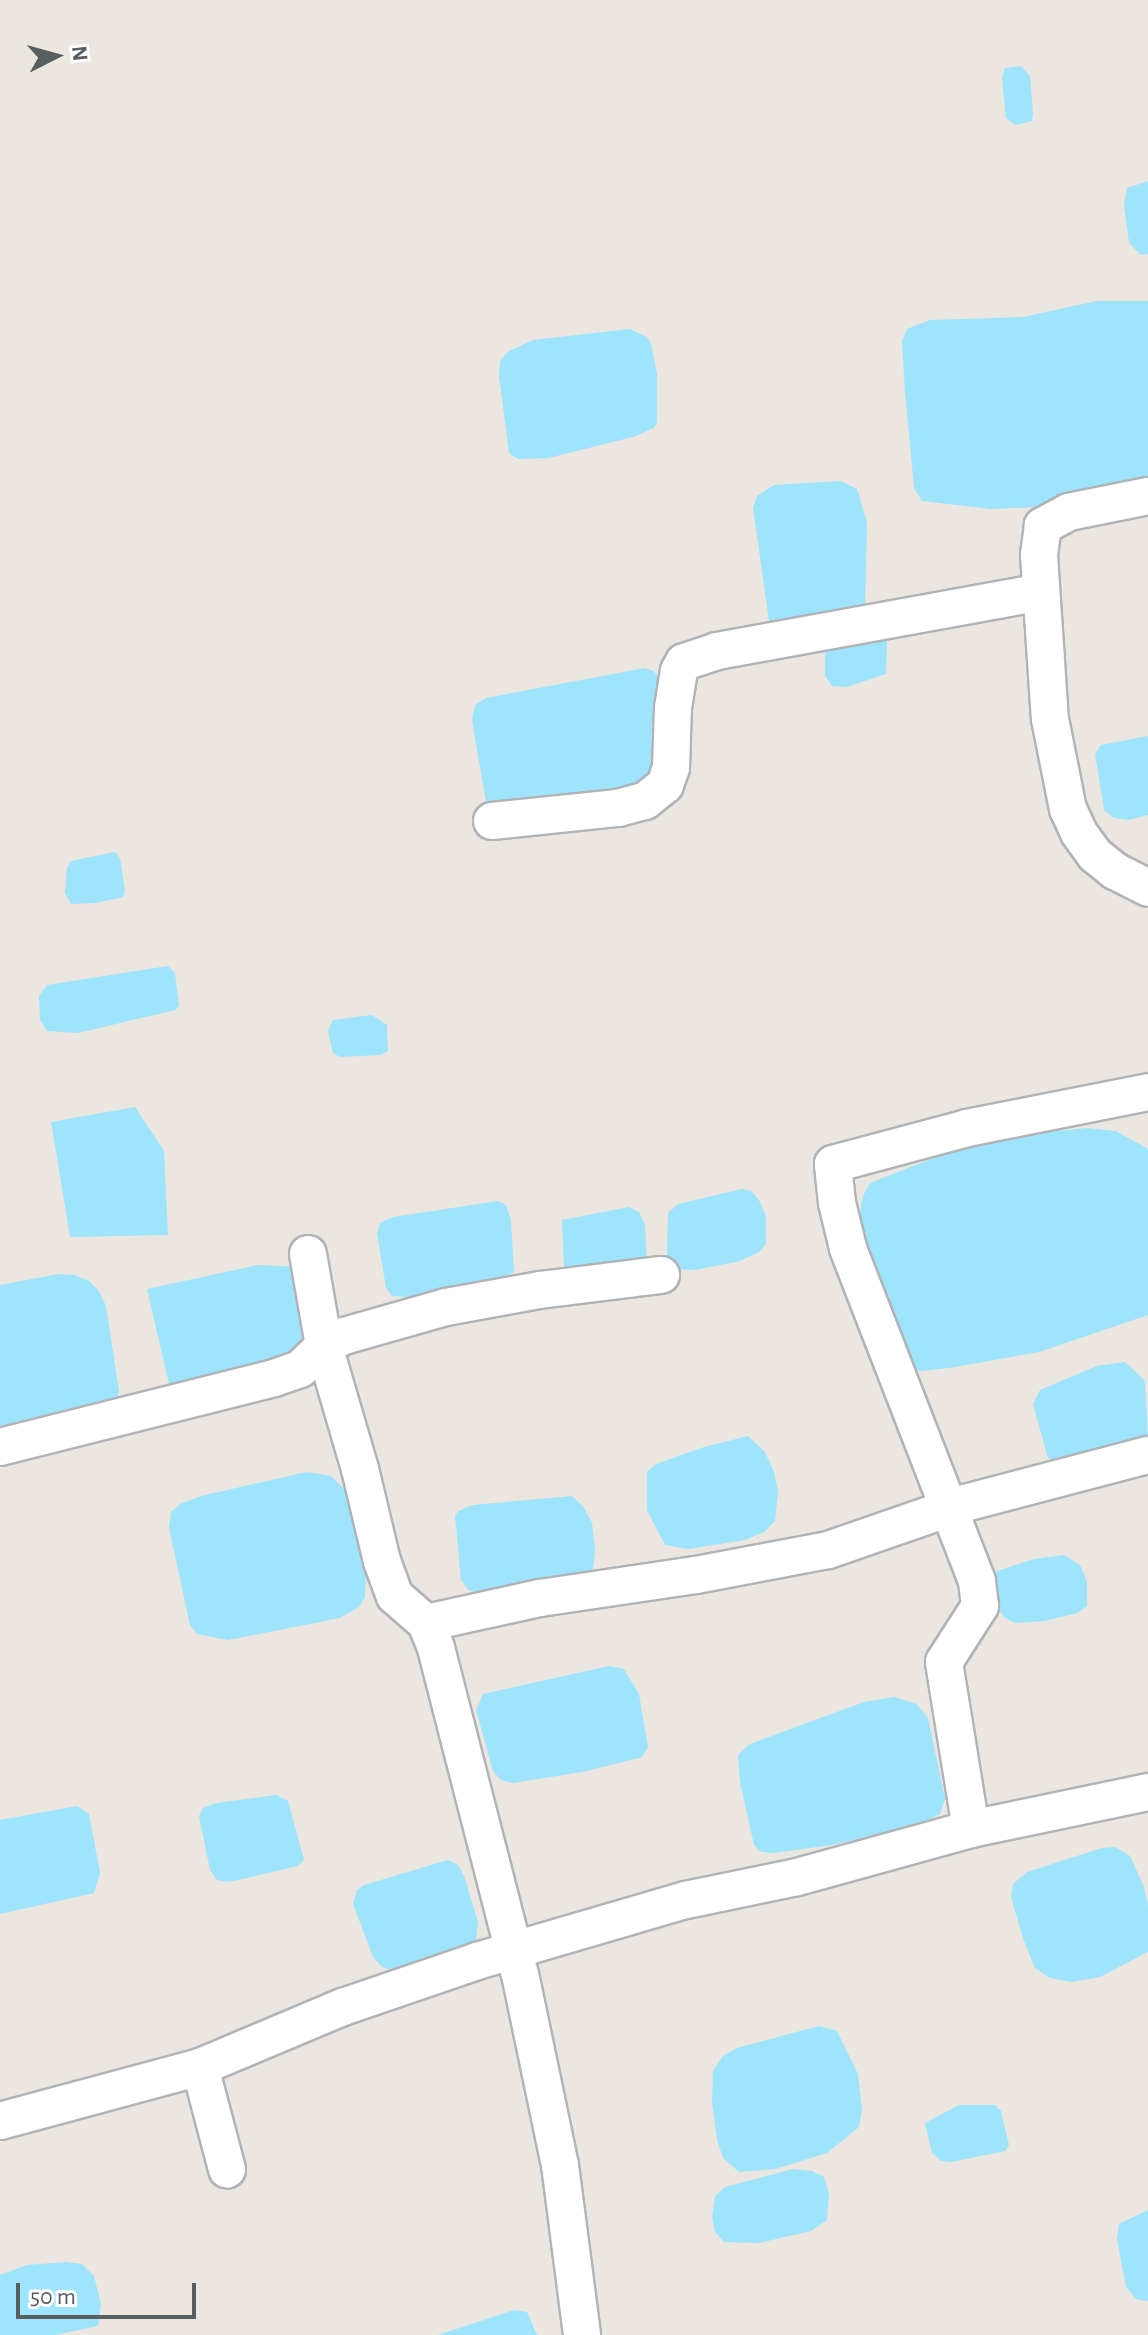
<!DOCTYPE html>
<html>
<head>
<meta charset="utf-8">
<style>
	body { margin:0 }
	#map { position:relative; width:1148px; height:2335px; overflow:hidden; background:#ebe6df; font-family:"Alegreya Sans",sans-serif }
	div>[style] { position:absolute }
	.water>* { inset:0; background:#9ee4fc }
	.roads { filter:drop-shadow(2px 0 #b0b4b7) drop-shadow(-2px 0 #b0b4b7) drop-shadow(0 2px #b0b4b7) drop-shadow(0 -2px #b0b4b7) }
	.minor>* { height:36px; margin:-18px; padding:0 18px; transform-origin:18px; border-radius:18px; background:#fff }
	span { translate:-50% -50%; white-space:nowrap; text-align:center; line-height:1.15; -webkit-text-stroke:8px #fff; paint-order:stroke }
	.north { position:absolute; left:16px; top:16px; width:80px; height:80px; -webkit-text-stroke:6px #fff; paint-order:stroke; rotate:84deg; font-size:22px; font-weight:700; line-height:32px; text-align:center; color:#585d60 }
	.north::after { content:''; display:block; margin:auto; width:28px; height:36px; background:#585d60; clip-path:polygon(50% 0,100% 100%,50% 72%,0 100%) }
	.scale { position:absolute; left:16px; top:2283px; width:180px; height:36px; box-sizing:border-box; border:4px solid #585d60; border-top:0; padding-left:10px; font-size:24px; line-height:28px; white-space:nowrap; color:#585d60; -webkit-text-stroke:6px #fff; paint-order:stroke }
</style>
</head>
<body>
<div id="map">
	<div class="water">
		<i style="clip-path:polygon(1021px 66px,1030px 76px,1033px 114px,1032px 121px,1015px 125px,1006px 118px,1002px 78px,1005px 68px)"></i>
		<i style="clip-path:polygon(1148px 181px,1148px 254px,1141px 255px,1129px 243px,1124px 205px,1127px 188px)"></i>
		<i style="clip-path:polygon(1097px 301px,1148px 301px,1148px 484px,1058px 506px,991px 509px,922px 501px,914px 488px,905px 392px,902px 341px,907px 329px,930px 320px,1023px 317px)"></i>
		<i style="clip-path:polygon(630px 329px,647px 337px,651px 344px,657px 373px,657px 422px,654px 428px,633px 437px,549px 458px,518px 459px,509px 453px,499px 376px,500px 361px,509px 351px,533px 340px)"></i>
		<i style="clip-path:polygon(841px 481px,857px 489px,867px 522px,865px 609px,770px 628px,753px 508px,757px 496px,774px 485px)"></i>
		<i style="clip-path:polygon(880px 635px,887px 642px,886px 674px,846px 687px,832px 686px,825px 676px,825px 647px)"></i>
		<i style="clip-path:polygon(645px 668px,654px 671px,659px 679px,661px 732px,650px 787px,498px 808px,486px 802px,472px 720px,475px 705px,486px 698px)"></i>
		<i style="clip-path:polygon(1148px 736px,1148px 815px,1128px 820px,1114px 818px,1104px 810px,1095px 754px,1101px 745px)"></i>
		<i style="clip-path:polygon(115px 852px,120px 858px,125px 891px,123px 897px,96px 903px,71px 904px,65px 893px,67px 868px,71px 861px)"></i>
		<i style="clip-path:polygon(168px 966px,175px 973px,179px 1006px,175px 1010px,78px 1033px,47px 1031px,40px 1020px,39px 996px,47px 985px)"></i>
		<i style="clip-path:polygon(372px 1015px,387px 1025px,388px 1051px,380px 1055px,340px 1057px,333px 1053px,328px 1031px,333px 1020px)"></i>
		<i style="clip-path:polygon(135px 1107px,164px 1151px,168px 1235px,70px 1237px,51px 1122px)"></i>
		<i style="clip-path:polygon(1086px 1128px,1116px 1131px,1148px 1149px,1148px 1315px,1039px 1352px,949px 1368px,919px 1371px,911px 1365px,863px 1237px,860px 1213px,863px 1196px,870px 1183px,982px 1139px)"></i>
		<i style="clip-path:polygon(742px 1189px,751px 1191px,759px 1200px,766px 1216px,766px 1244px,759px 1252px,740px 1261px,695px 1270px,675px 1269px,667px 1259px,668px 1213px,678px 1204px)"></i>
		<i style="clip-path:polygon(498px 1201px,506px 1205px,511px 1220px,514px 1272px,493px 1283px,421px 1298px,392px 1296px,386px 1288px,377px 1233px,380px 1223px,393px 1217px)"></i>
		<i style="clip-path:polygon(629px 1207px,639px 1212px,645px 1225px,647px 1263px,570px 1273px,564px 1267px,562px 1220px)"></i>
		<i style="clip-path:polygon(258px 1265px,299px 1267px,310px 1331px,295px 1354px,267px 1364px,169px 1384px,147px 1289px)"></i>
		<i style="clip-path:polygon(59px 1274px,75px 1275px,89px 1281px,99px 1291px,106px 1306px,119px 1391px,116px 1407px,0 1429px,0 1285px)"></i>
		<i style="clip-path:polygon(1125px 1362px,1145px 1381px,1148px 1438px,1059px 1463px,1048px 1458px,1033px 1404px,1040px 1390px,1097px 1366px)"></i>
		<i style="clip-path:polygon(748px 1436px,765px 1452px,774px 1472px,778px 1491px,775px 1521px,764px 1532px,745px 1540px,688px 1549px,665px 1545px,647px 1510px,647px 1472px,656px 1464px,701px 1448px)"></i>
		<i style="clip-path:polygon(307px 1472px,331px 1476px,345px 1490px,366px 1576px,365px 1597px,359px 1607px,340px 1618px,228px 1640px,197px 1634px,190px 1625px,169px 1528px,171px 1512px,180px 1504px,201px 1496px)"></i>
		<i style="clip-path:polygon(572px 1496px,583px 1506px,592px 1523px,595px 1551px,593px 1569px,580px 1575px,479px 1593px,468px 1590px,461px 1580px,455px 1516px,458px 1511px,473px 1505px)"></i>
		<i style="clip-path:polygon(1064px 1555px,1080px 1565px,1087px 1581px,1087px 1606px,1077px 1613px,1045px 1621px,1015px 1623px,1004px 1617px,997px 1607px,994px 1572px,1034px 1559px)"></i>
		<i style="clip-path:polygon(609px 1666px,624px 1669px,639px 1694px,648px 1747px,642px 1757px,582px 1772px,513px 1783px,501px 1780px,493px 1771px,476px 1710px,483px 1694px)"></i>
		<i style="clip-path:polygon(894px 1697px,916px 1704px,928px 1718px,945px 1799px,940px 1814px,920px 1824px,832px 1845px,774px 1853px,761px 1852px,754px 1845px,740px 1782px,738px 1755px,750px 1744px,864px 1702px)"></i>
		<i style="clip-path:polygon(276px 1795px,288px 1801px,304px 1860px,298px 1866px,229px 1882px,217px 1880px,210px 1870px,199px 1816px,203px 1808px,216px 1803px)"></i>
		<i style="clip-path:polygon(77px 1806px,89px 1814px,100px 1873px,94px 1893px,0 1914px,0 1820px)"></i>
		<i style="clip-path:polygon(1115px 1847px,1130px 1856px,1144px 1887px,1148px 1906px,1148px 1952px,1100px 1977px,1071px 1982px,1050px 1978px,1035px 1968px,1023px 1938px,1011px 1897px,1013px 1884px,1027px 1872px,1102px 1848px)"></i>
		<i style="clip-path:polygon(448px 1860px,458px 1865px,464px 1876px,478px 1922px,476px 1942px,391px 1970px,382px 1967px,373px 1957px,353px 1904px,357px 1890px,364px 1885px)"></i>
		<i style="clip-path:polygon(819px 2026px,837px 2031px,858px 2074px,862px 2110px,859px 2127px,827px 2153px,775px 2169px,739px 2172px,723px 2158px,717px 2140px,712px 2102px,713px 2071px,723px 2056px,737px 2048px)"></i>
		<i style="clip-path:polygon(959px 2105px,995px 2105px,1001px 2111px,1009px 2145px,1005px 2151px,951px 2162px,941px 2161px,932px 2153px,925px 2123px)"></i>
		<i style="clip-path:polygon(793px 2169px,812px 2171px,824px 2177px,829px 2193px,827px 2220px,811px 2231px,759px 2243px,724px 2242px,715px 2232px,712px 2216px,715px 2196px,725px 2187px)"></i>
		<i style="clip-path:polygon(1148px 2210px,1148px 2301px,1146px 2301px,1136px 2299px,1126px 2287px,1117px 2240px,1119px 2224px)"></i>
		<i style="clip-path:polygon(66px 2262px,82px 2264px,94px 2276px,101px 2304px,98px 2326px,55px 2335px,0 2335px,0 2275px,27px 2265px)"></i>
		<i style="clip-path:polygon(514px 2310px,527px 2312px,537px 2335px,438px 2335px)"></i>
	</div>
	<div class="roads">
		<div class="minor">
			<i style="left:1148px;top:496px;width:81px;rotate:168.6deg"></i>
			<i style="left:1069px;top:512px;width:30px;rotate:152deg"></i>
			<i style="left:1043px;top:526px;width:29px;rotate:98deg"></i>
			<i style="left:1039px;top:555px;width:164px;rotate:86.2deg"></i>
			<i style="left:1050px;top:719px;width:92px;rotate:78.7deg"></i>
			<i style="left:1068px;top:809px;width:26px;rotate:65deg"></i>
			<i style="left:1079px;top:833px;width:27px;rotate:54deg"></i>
			<i style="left:1095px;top:855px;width:26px;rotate:39deg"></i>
			<i style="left:1115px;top:871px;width:37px;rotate:27deg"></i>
			<i style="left:492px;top:821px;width:127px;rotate:-5.9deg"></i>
			<i style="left:618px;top:808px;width:28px;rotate:-15deg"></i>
			<i style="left:645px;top:801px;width:26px;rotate:-39deg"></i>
			<i style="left:665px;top:785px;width:18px;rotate:-71deg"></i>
			<i style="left:671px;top:768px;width:60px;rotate:-88.1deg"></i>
			<i style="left:673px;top:708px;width:37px;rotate:-81deg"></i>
			<i style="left:679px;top:671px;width:10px;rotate:-61deg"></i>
			<i style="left:684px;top:662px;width:35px;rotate:-18deg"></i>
			<i style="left:717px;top:651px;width:329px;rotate:-10.3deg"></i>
			<i style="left:308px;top:1254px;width:93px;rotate:80.1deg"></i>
			<i style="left:324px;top:1346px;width:128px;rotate:73.7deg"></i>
			<i style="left:360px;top:1469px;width:95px;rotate:76.6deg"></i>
			<i style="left:382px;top:1561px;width:37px;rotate:70deg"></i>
			<i style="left:395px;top:1596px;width:41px;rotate:41.1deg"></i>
			<i style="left:426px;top:1623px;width:27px;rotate:68deg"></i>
			<i style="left:436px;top:1648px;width:337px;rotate:75.6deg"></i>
			<i style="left:520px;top:1974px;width:195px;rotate:78.2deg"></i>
			<i style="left:560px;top:2165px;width:171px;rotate:82.6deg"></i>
			<i style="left:0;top:1447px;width:283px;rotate:-14.1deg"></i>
			<i style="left:274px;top:1378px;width:28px;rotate:-19deg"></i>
			<i style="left:300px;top:1369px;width:33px;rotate:-44deg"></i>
			<i style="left:324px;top:1346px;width:22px;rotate:-27deg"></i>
			<i style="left:344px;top:1336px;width:106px;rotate:-15.9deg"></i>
			<i style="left:446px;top:1307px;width:96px;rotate:-10.3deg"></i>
			<i style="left:540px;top:1290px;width:122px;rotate:-7.1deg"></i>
			<i style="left:426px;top:1623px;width:117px;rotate:-12.4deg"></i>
			<i style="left:540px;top:1598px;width:158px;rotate:-8.4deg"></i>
			<i style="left:696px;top:1575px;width:134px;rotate:-10.7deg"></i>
			<i style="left:828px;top:1550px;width:141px;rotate:-19.1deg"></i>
			<i style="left:961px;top:1504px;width:193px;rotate:-14.7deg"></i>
			<i style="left:971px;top:1829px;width:169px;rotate:-99.2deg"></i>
			<i style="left:944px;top:1662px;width:67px;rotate:-57.3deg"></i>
			<i style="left:980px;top:1606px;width:25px;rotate:-97deg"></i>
			<i style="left:977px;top:1581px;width:357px;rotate:-111.2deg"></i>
			<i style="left:848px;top:1248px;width:46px;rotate:-103.7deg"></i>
			<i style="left:837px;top:1203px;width:39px;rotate:-96deg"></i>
			<i style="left:833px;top:1164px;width:139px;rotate:-15deg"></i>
			<i style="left:967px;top:1128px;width:185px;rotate:-11.2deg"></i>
			<i style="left:200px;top:2067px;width:106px;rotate:75.2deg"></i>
			<i style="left:0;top:2121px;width:207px;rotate:-15.1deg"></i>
			<i style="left:200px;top:2067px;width:155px;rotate:-22.8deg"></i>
			<i style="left:343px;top:2007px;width:142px;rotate:-18.9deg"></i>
			<i style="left:477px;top:1961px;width:218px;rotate:-16.3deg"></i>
			<i style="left:686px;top:1900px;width:113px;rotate:-11.7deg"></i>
			<i style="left:797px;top:1877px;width:180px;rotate:-15.4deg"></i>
			<i style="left:971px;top:1829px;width:181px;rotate:-11.8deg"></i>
		</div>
	</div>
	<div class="north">N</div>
	<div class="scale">50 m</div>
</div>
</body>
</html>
